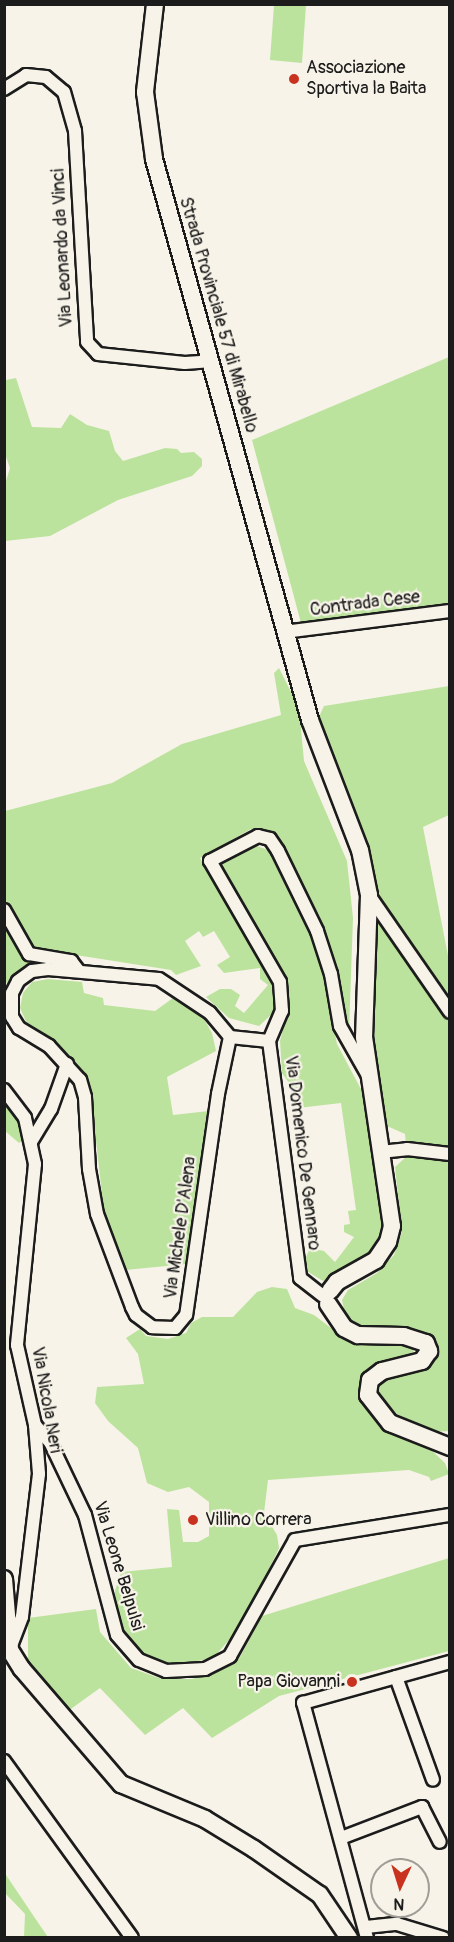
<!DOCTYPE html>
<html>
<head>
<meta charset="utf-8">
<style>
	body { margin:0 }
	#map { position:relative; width:454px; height:1942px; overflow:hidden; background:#f7f3e8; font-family:Pangolin,sans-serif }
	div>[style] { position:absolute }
	.green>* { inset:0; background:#bce39e }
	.roads { filter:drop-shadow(2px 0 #1c1c1c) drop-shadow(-2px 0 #1c1c1c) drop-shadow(0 2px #1c1c1c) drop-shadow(0 -2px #1c1c1c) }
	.street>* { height:12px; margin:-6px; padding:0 6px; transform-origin:6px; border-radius:6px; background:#f7f3e8 }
	.secondary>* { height:16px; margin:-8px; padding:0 8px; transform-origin:8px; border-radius:8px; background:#f7f3e8 }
	.dots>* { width:16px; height:16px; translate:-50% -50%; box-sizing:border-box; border:3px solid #f7f3e8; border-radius:50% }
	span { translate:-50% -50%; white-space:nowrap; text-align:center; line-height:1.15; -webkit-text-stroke:4.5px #f7f3e8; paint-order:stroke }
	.poi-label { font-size:18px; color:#1c1c1c }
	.left { translate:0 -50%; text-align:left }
	.right { translate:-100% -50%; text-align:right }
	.street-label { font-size:18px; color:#1c1c1c }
	.frame { position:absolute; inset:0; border:6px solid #1c1c1c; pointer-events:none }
	.north { position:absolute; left:370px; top:1858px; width:60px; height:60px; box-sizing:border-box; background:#f7f3e8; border:2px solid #9f9d96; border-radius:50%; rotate:184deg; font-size:16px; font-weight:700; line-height:24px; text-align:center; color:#1c1c1c }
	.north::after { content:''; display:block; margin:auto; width:21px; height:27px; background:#c8321e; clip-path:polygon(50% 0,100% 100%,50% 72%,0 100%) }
</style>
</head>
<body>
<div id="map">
	<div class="green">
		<i style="clip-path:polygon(274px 5px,306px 5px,302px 63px,270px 60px)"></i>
		<i style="clip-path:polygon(449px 357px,449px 605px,301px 623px,252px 440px)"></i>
		<i style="clip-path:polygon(16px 378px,32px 427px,61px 428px,70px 414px,87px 425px,109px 431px,115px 451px,123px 461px,165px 448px,177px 449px,181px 453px,194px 452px,202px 459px,202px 466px,192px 476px,118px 500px,50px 536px,5px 541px,5px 484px,10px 468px,5px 454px,5px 387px,6px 380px)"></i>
		<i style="clip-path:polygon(279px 668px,299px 708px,304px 761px,347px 861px,353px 918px,349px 1032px,320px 917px,280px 844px,262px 830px,251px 829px,200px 858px,275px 991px,274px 1012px,259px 1026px,229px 1018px,206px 997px,220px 989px,231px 989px,240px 995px,235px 1006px,244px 1013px,268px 985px,260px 979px,260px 968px,224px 973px,217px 965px,230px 957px,214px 931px,203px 937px,199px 931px,185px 941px,201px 966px,176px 975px,171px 970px,63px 953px,40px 954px,33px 965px,5px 984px,5px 811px,112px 783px,182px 744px,281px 715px,274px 673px)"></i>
		<i style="clip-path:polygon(449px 686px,449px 815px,423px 827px,450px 966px,450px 1431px,433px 1432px,387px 1409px,374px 1388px,388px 1377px,422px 1370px,432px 1361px,435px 1347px,353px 1323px,345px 1314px,342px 1300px,348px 1290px,377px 1273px,394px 1255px,402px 1232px,395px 1167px,407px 1156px,405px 1134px,387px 1126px,374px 1047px,375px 916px,317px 721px,324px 706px)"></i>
		<i style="clip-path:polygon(254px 845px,268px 850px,319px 955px,337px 1044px,363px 1093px,385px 1227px,371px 1252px,323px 1281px,305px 1270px,304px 1262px,310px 1248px,324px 1251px,335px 1262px,354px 1237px,344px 1232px,344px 1225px,350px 1224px,348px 1211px,356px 1210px,341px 1103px,298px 1108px,296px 1093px,282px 1073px,280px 1041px,288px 1010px,287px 984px,218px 862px)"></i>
		<i style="clip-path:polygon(48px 979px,82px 982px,84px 993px,103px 998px,104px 1005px,155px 1011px,173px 998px,203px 1017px,212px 1033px,216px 1051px,167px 1077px,173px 1115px,209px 1111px,187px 1264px,125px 1270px,104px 1212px,90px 1087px,75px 1062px,28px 1026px,20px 1008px,23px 993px,32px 982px)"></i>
		<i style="clip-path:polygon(4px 1100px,18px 1122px,23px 1140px,19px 1143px,5px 1131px)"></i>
		<i style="clip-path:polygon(272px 1287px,287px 1289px,295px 1308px,314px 1315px,340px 1335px,414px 1348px,413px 1355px,364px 1375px,361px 1402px,379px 1426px,426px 1445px,445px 1463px,449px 1474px,431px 1481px,429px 1477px,409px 1470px,268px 1480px,264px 1513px,277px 1535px,279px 1548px,243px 1624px,214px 1657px,180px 1666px,154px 1660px,137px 1651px,124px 1636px,114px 1594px,121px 1572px,172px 1567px,167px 1509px,179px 1510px,183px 1542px,198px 1542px,209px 1536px,209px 1502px,189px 1487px,168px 1492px,147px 1483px,138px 1448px,108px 1421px,95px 1403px,97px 1387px,144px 1384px,138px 1354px,126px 1338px,140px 1329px,146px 1336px,168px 1339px,186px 1333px,191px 1323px,202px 1317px,233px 1317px,257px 1292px)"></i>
		<i style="clip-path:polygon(449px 1558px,449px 1651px,279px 1696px,212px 1738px,183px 1708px,145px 1735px,100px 1688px,68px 1711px,28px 1665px,28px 1618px,96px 1609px,100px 1632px,131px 1668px,162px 1679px,192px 1679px,226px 1667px,240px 1657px,262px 1616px)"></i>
		<i style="clip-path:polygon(4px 1872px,39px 1924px,48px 1937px,24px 1937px,25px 1914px,5px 1893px)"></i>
	</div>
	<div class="roads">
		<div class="street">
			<i style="left:4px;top:89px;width:26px;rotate:-32deg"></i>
			<i style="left:26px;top:75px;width:20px;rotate:6deg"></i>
			<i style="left:46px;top:77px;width:23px;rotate:40deg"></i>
			<i style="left:64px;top:92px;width:41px;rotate:74.2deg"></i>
			<i style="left:75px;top:131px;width:211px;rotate:86.7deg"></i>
			<i style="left:87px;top:342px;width:16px;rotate:47deg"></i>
			<i style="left:98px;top:354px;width:87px;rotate:5.9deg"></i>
			<i style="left:185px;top:363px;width:27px;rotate:-4deg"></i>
			<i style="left:284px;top:632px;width:167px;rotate:-7.2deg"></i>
			<i style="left:369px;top:895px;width:142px;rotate:55.3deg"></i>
			<i style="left:4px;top:910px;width:51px;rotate:60.4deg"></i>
			<i style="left:29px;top:954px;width:43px;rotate:9.5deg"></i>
			<i style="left:71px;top:961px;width:11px;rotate:52deg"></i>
			<i style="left:48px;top:969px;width:111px;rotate:5.1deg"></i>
			<i style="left:159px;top:979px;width:61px;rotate:33.7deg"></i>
			<i style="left:210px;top:1013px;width:31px;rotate:50deg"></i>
			<i style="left:230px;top:1037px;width:58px;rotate:101.9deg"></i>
			<i style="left:218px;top:1094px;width:223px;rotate:98.2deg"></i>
			<i style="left:186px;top:1315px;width:17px;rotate:130deg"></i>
			<i style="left:175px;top:1328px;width:23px;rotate:-178deg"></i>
			<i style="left:152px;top:1327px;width:20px;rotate:-143deg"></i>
			<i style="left:136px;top:1315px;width:9px;rotate:-117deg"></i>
			<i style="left:132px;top:1307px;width:99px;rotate:-110.6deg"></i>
			<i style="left:97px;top:1214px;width:46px;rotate:-100.1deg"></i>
			<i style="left:89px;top:1169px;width:72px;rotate:-93.2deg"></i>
			<i style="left:85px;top:1097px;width:18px;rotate:-106deg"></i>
			<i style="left:80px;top:1080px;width:46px;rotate:-132.4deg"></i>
			<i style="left:49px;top:1046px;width:35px;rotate:-149deg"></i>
			<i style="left:19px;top:1028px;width:13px;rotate:-122deg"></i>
			<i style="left:12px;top:1017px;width:24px;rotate:-90deg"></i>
			<i style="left:12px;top:993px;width:13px;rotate:-63deg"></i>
			<i style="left:18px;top:981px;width:17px;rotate:-36deg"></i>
			<i style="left:32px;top:971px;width:16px;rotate:-7deg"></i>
			<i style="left:230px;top:1037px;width:39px;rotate:6deg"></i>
			<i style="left:269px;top:1041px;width:239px;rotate:82.5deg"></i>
			<i style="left:300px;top:1278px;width:29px;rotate:38deg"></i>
			<i style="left:269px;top:1041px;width:33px;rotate:-67deg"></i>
			<i style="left:282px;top:1011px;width:29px;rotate:-94deg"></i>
			<i style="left:280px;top:982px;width:140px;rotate:-120deg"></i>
			<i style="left:210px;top:861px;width:54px;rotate:-27.5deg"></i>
			<i style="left:258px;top:836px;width:12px;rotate:14deg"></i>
			<i style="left:270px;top:839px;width:14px;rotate:56deg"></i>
			<i style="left:278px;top:851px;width:89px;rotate:64deg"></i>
			<i style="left:317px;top:931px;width:45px;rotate:72deg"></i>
			<i style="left:331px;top:974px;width:53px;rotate:80.2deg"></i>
			<i style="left:340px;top:1026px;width:55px;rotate:60.6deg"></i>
			<i style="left:4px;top:1090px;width:35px;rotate:53deg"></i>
			<i style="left:25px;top:1118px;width:47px;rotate:77.7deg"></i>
			<i style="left:35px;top:1164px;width:182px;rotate:95.7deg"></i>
			<i style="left:17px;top:1345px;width:82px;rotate:77.3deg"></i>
			<i style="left:35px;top:1425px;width:49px;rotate:85.3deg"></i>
			<i style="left:39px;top:1474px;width:144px;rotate:96.8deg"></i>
			<i style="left:22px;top:1617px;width:34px;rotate:111deg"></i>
			<i style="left:31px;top:1142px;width:39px;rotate:-59deg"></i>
			<i style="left:51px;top:1109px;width:48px;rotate:-70.4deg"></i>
			<i style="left:380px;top:1152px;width:27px;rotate:-6deg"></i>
			<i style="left:407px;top:1149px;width:43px;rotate:6.6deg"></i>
			<i style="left:35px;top:1425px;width:23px;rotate:49deg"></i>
			<i style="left:50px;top:1442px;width:81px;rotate:64.4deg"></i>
			<i style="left:85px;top:1515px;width:124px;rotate:75.1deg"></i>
			<i style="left:117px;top:1635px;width:33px;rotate:49deg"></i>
			<i style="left:139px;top:1660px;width:29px;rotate:22deg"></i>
			<i style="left:166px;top:1671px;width:39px;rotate:-3deg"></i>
			<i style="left:205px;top:1669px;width:28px;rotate:-27deg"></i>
			<i style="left:230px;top:1656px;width:133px;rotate:-60.7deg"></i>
			<i style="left:295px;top:1540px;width:157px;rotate:-9.2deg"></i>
			<i style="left:396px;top:1677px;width:109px;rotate:70.2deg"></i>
			<i style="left:4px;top:1761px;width:218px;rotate:54.1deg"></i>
			<i style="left:341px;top:1838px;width:87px;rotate:-20.9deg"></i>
			<i style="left:422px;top:1807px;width:39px;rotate:63deg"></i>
			<i style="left:366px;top:1927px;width:31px;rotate:-6deg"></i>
			<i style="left:397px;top:1924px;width:48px;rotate:16.9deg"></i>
			<i style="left:367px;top:1938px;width:244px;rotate:-105.2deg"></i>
			<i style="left:303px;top:1703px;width:153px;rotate:-15.6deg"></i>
		</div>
		<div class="secondary">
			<i style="left:155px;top:4px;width:89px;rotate:96.5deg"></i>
			<i style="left:145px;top:92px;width:68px;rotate:82.3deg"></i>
			<i style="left:154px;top:159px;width:582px;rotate:74.46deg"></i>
			<i style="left:310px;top:720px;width:139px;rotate:69deg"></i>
			<i style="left:360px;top:850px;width:46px;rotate:78.7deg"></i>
			<i style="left:369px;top:895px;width:142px;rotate:92deg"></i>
			<i style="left:364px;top:1037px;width:191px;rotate:81.6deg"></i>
			<i style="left:392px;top:1226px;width:16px;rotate:104deg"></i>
			<i style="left:388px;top:1242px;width:22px;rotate:124deg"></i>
			<i style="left:376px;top:1260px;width:45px;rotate:150.6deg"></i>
			<i style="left:337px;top:1282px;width:11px;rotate:128deg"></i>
			<i style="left:328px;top:1304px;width:29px;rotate:56deg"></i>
			<i style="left:344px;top:1328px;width:16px;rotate:27deg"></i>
			<i style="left:358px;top:1335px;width:46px;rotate:1.2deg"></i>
			<i style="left:404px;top:1336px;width:23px;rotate:18deg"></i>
			<i style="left:426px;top:1343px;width:9px;rotate:69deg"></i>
			<i style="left:429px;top:1351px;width:12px;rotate:125deg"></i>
			<i style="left:422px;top:1361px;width:41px;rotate:166deg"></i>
			<i style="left:382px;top:1371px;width:15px;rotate:143deg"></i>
			<i style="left:370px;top:1380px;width:15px;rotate:98deg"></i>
			<i style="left:368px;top:1395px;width:36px;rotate:52deg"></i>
			<i style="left:390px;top:1423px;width:65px;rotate:21.8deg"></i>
			<i style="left:4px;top:1579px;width:71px;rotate:85.2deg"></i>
			<i style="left:10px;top:1650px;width:22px;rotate:58deg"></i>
			<i style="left:22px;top:1669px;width:152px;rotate:49.3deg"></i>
			<i style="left:121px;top:1784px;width:91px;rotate:22.6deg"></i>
			<i style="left:205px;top:1819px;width:57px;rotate:31.5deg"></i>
			<i style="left:254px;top:1849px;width:80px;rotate:34.9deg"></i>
			<i style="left:320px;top:1895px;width:52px;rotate:56deg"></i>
		</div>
	</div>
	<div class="dots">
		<i style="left:294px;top:79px;background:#c8321e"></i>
		<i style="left:193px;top:1520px;background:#c8321e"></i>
		<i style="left:352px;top:1682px;background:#c8321e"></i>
	</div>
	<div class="poi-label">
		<span class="left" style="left:306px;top:79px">Associazione<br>Sportiva la Baita</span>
		<span class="left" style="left:205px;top:1520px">Villino Correra</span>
		<span class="right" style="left:340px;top:1682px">Papa Giovanni</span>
	</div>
	<div class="street-label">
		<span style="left:63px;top:248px;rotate:-93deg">Via Leonardo da Vinci</span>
		<span style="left:218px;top:315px;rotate:74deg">Strada Provinciale 57 di Mirabello</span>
		<span style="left:365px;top:604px;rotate:-7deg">Contrada Cese</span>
		<span style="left:302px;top:1153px;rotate:83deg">Via Domenico De Gennaro</span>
		<span style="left:181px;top:1228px;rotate:-82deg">Via Michele D'Alena</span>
		<span style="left:46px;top:1400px;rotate:80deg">Via Nicola Neri</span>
		<span style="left:118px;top:1566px;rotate:73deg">Via Leone Belpulsi</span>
	</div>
	<div class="frame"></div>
	<div class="north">N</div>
</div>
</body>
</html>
